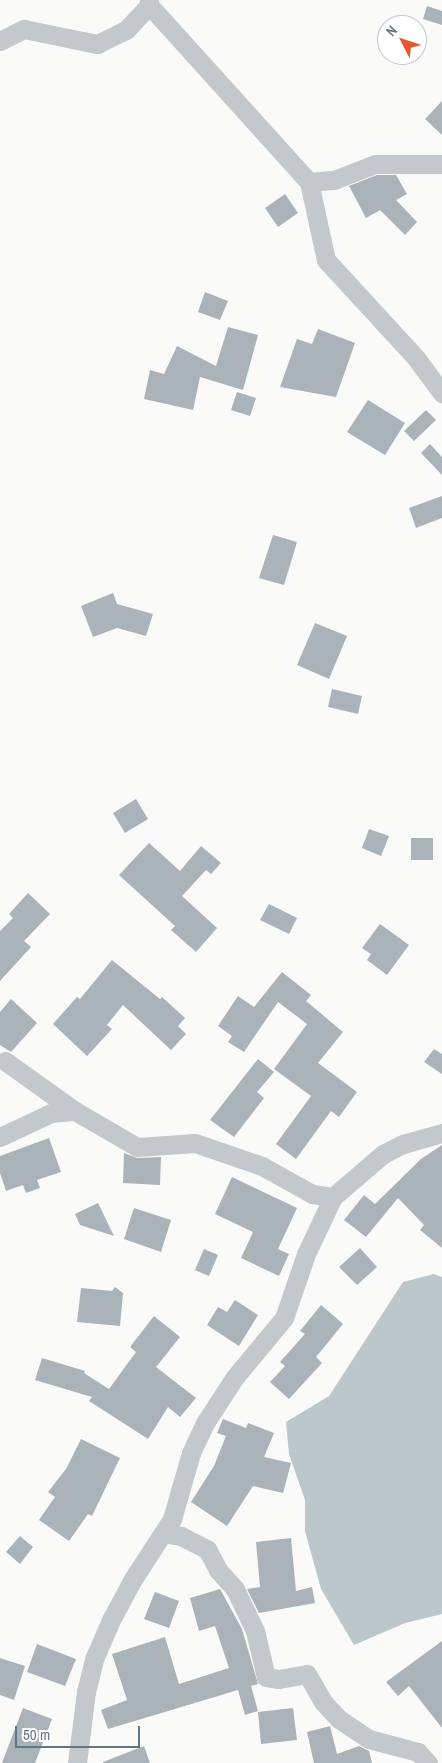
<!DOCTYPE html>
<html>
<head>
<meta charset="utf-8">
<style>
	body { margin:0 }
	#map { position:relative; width:442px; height:1763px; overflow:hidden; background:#fafaf8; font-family:"Archivo Narrow",sans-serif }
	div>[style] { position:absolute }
	.water>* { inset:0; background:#bbc7cb }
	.building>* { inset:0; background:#aab3b9 }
	.minor>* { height:19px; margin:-9.5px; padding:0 9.5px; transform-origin:9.5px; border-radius:9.5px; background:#c3c8cc }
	span { translate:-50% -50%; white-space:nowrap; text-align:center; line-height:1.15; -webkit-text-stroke:5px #fff; paint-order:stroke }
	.north { position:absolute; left:377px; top:15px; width:50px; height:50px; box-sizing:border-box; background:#fff; border:1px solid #c1c8cd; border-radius:50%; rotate:311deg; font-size:14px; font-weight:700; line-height:20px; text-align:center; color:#657683 }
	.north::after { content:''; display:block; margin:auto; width:18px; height:22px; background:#e4572e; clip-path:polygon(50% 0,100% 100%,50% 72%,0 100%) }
	.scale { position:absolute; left:15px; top:1726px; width:125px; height:22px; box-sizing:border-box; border:2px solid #657683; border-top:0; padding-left:6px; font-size:15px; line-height:18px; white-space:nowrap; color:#657683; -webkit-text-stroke:4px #fff; paint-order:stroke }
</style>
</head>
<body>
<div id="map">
	<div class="water">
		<i style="clip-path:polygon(434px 1274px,442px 1277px,442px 1614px,405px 1623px,354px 1645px,321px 1589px,305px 1531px,305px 1500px,289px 1454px,286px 1422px,329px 1396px,403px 1282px)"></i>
	</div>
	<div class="building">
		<i style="clip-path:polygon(427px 6px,442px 11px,442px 25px,423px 19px)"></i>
		<i style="clip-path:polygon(442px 101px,442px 135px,425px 119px)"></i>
		<i style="clip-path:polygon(377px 175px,396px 175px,407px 194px,396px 200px,417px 222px,405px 235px,380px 210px,366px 218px,349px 186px)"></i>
		<i style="clip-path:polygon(285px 194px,298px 213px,278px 227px,265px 208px)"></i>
		<i style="clip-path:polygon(205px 292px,228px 301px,220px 320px,198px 312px)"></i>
		<i style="clip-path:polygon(228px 327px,258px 335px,243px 390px,200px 377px,193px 410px,144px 399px,150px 370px,164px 374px,177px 346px,216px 366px)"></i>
		<i style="clip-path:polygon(318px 329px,355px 343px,336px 397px,280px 387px,297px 339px,312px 344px)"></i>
		<i style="clip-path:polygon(237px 392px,256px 398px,250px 416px,231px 410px)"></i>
		<i style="clip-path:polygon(368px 400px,405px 423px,385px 455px,347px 432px)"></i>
		<i style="clip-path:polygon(426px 410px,436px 420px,414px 441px,404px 431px)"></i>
		<i style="clip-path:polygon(430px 444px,442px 457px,442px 475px,421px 453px)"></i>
		<i style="clip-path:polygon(442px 496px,442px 518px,416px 528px,409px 508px)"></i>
		<i style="clip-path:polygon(273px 535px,297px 542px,284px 585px,259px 578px)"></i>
		<i style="clip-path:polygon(113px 593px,117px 604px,153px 614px,146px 636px,117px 628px,93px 637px,81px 606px)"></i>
		<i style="clip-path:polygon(315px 623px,347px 636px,329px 679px,297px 665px)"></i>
		<i style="clip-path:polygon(332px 689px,362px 696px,358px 714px,328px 707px)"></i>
		<i style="clip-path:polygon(136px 799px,148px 819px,125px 833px,113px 813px)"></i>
		<i style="clip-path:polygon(369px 829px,389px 836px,381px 856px,362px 848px)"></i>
		<i style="clip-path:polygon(411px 838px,433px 838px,433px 860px,411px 860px)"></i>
		<i style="clip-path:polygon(149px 843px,180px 871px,201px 846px,221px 863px,211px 874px,206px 870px,182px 896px,217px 928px,196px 952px,171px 930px,175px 926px,119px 875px)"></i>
		<i style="clip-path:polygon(28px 893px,50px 914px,24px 941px,31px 947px,0 981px,0 931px,13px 918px,9px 914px)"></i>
		<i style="clip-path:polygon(269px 904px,297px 918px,289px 934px,260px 920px)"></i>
		<i style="clip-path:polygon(380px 924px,409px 945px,387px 975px,367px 960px,371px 954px,362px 948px)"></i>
		<i style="clip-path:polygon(112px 960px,160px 999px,162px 997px,185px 1018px,178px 1026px,186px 1034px,171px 1050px,123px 1005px,107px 1025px,112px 1029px,87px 1056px,53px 1024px,77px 997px,80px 999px)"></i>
		<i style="clip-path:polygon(282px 972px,311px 995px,306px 1001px,343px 1032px,318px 1063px,357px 1092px,339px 1117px,331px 1111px,296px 1159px,276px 1144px,311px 1096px,274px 1069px,307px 1024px,278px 1002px,244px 1052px,228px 1042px,232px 1036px,218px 1026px,238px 996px,254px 1007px)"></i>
		<i style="clip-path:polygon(11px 999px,37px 1023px,11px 1052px,0 1045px,0 1012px)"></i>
		<i style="clip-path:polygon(434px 1049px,442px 1054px,442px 1074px,424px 1062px)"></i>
		<i style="clip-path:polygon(258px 1059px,274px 1072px,257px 1092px,264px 1098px,234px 1137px,210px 1120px)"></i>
		<i style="clip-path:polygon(49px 1138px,61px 1172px,37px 1180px,40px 1188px,26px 1193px,23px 1185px,6px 1191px,0 1173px,0 1156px)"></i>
		<i style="clip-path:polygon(442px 1145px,442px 1248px,420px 1230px,424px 1225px,398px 1198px,366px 1237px,344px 1220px,364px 1195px,375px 1204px,421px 1159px)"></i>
		<i style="clip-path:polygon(124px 1153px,137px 1158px,161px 1157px,160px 1185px,123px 1183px)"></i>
		<i style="clip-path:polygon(232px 1177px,297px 1208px,278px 1249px,289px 1254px,279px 1276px,241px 1258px,253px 1232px,215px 1214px)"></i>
		<i style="clip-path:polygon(98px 1203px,114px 1236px,80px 1225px,75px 1214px)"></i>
		<i style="clip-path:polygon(134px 1208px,171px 1220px,161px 1252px,124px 1239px)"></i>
		<i style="clip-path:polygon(360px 1248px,377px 1267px,357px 1285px,339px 1267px)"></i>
		<i style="clip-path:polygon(204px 1249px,218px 1255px,209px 1276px,195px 1270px)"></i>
		<i style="clip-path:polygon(115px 1287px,123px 1293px,120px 1326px,77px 1322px,81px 1288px,112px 1291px)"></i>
		<i style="clip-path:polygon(235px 1300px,258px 1315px,239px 1346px,207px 1325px,218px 1307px,227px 1312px)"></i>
		<i style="clip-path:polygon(321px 1305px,343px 1324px,316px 1357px,322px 1363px,289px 1399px,270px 1382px,285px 1366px,280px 1362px,305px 1334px,300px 1331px)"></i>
		<i style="clip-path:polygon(154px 1316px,180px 1337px,156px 1367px,196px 1398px,180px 1417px,168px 1407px,148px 1439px,89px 1401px,92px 1397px,35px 1380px,42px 1358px,85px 1371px,84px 1373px,109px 1389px,136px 1352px,130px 1347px)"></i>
		<i style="clip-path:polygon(223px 1419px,246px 1428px,248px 1423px,274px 1433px,264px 1457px,291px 1463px,283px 1493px,253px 1486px,227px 1526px,191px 1502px,214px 1466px,226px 1436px,217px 1433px)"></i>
		<i style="clip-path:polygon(81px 1439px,120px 1458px,92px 1516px,88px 1514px,69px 1541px,39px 1520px,55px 1497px,48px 1492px,66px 1469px)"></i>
		<i style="clip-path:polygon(20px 1536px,33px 1547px,20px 1564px,6px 1552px)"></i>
		<i style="clip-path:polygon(291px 1538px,296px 1591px,312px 1587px,315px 1603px,259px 1613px,247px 1589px,260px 1587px,256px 1542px)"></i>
		<i style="clip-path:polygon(220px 1589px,242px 1629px,258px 1684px,251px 1686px,258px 1711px,245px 1715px,238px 1690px,108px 1729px,101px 1710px,127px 1700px,112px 1654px,165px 1637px,179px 1684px,229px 1668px,215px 1626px,199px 1631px,190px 1598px)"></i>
		<i style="clip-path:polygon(155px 1592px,179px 1601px,169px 1628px,144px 1619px)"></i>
		<i style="clip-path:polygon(442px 1641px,442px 1728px,409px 1686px,398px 1696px,386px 1682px)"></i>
		<i style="clip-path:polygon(37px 1644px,76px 1659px,65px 1686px,27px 1672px)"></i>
		<i style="clip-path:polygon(0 1658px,25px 1666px,14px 1700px,0 1695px)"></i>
		<i style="clip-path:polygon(23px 1708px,52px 1719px,35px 1763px,2px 1763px)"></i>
		<i style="clip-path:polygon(293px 1708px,297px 1740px,261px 1744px,258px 1712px)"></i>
		<i style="clip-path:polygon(330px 1726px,337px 1754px,359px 1746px,369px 1751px,372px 1763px,314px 1763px,307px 1732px)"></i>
		<i style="clip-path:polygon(144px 1746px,150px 1763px,103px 1763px,103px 1762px)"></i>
	</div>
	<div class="minor">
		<i style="left:149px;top:0;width:5px;rotate:90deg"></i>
		<i style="left:149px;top:5px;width:239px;rotate:47.9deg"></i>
		<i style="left:309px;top:182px;width:80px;rotate:77.7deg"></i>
		<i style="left:326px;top:260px;width:133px;rotate:47.4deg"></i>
		<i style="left:416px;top:358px;width:44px;rotate:53.4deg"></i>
		<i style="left:0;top:41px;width:27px;rotate:-27deg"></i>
		<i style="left:24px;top:29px;width:75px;rotate:11.6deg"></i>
		<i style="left:97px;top:44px;width:32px;rotate:-26deg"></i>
		<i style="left:126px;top:30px;width:34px;rotate:-47deg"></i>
		<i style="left:309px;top:182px;width:25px;rotate:-5deg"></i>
		<i style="left:334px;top:180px;width:44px;rotate:-21.3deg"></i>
		<i style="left:375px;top:164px;width:67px"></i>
		<i style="left:5px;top:1061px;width:86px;rotate:35.5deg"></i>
		<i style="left:0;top:1137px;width:56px;rotate:-25.2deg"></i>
		<i style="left:51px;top:1113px;width:24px;rotate:-5deg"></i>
		<i style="left:75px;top:1111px;width:72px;rotate:30.1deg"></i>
		<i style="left:137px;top:1147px;width:58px;rotate:-3.9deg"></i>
		<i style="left:195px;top:1143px;width:71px;rotate:18.9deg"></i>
		<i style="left:262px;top:1166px;width:57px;rotate:29.2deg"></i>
		<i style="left:312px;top:1194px;width:21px;rotate:8deg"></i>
		<i style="left:163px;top:1533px;width:18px;rotate:9deg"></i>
		<i style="left:181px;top:1536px;width:29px;rotate:27deg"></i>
		<i style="left:207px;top:1549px;width:24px;rotate:62deg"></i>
		<i style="left:218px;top:1570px;width:25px;rotate:48deg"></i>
		<i style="left:235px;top:1589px;width:47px;rotate:64.5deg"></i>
		<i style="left:255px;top:1631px;width:47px;rotate:76.6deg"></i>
		<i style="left:266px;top:1677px;width:13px;rotate:9deg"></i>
		<i style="left:279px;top:1679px;width:28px;rotate:-10deg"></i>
		<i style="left:307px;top:1674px;width:32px;rotate:60deg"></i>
		<i style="left:323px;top:1702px;width:23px;rotate:47deg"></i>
		<i style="left:339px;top:1719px;width:36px;rotate:34deg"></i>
		<i style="left:369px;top:1739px;width:51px;rotate:14.9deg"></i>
		<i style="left:418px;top:1752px;width:15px;rotate:48deg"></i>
		<i style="left:77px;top:1763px;width:72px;rotate:-82.8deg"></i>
		<i style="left:86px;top:1692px;width:36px;rotate:-76deg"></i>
		<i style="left:95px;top:1657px;width:40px;rotate:-66.6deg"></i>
		<i style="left:111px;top:1620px;width:47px;rotate:-61.8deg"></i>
		<i style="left:133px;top:1579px;width:72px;rotate:-57deg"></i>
		<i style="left:172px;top:1519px;width:69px;rotate:-73.9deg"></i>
		<i style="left:191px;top:1453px;width:33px;rotate:-65deg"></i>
		<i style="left:205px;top:1423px;width:55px;rotate:-56.9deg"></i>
		<i style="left:235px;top:1377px;width:77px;rotate:-50.3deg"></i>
		<i style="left:284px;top:1318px;width:68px;rotate:-71deg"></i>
		<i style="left:306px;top:1254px;width:63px;rotate:-64.7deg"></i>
		<i style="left:333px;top:1197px;width:66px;rotate:-40.7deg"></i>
		<i style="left:383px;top:1154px;width:22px;rotate:-27deg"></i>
		<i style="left:403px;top:1144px;width:41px;rotate:-15.8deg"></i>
	</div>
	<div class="north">N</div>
	<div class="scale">50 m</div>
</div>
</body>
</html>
